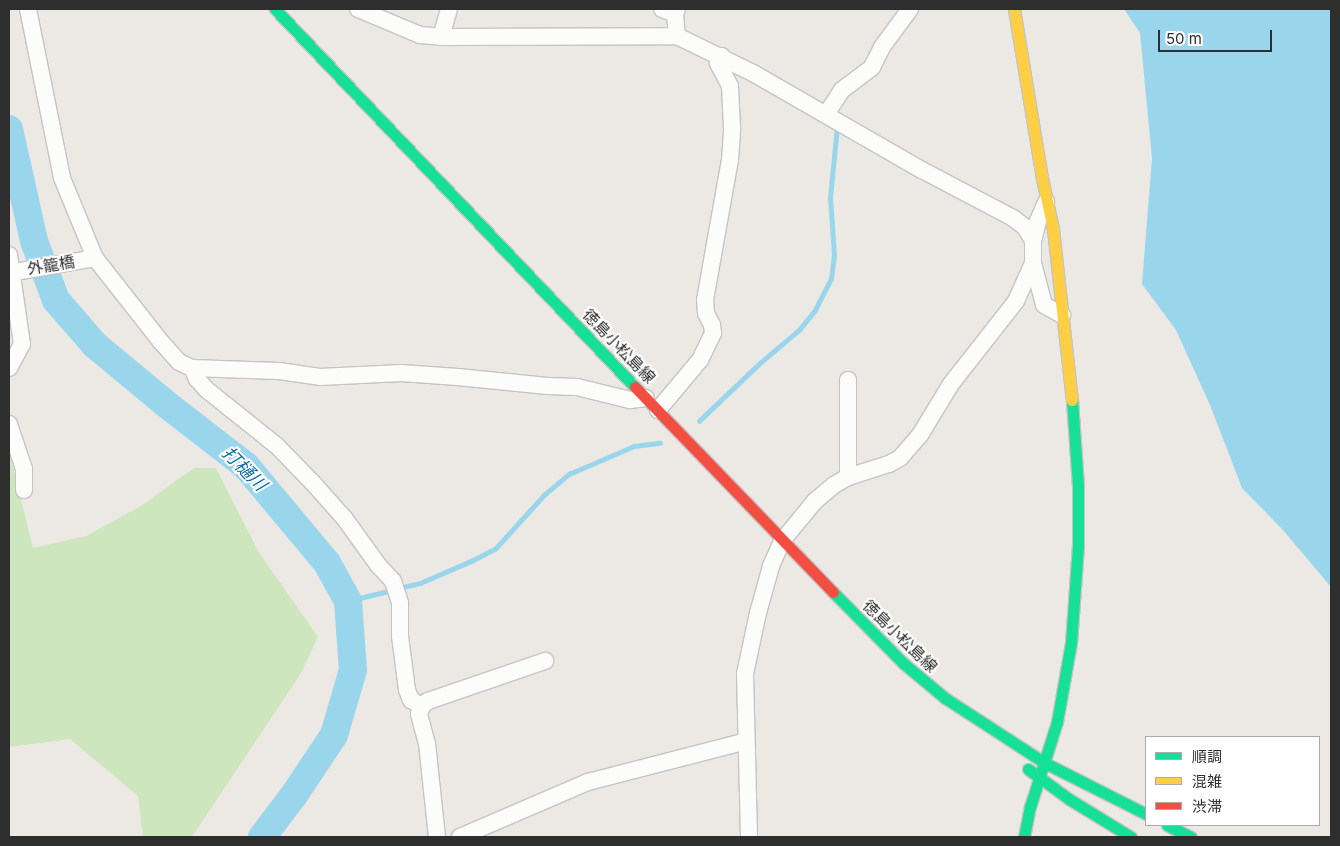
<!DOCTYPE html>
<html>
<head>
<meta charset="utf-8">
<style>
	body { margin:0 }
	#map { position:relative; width:1340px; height:846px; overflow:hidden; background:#ece8e4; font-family:Inter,"Noto Sans JP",sans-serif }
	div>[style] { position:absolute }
	.green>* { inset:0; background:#cee6be }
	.water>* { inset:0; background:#99d6ec }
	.stream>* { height:4.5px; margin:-2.25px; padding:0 2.25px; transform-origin:2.25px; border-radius:2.25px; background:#99d6ec }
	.river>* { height:28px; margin:-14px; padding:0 14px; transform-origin:14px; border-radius:14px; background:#99d6ec }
	.roads { filter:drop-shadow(1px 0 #c5c4c5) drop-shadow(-1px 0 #c5c4c5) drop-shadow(0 1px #c5c4c5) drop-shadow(0 -1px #c5c4c5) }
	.street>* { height:16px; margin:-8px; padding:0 8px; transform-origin:8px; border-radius:8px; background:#fcfcfb }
	.fast>* { height:11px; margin:-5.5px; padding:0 5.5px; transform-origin:5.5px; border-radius:5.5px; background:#16e098 }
	.slow>* { height:11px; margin:-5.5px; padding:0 5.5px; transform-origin:5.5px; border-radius:5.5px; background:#ffcf43 }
	.jam>* { height:11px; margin:-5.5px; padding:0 5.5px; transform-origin:5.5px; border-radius:5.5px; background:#f24e42 }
	span { translate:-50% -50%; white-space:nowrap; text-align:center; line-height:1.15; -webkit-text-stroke:4px #fff; paint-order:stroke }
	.street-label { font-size:16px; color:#2e2e2e }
	.water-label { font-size:18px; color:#0d6fa3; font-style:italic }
	.frame { position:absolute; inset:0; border:10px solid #2e2e2e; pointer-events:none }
	.legend { position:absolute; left:1145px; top:736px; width:175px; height:90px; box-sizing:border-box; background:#fff; border:1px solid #ababab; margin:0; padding:6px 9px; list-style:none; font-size:15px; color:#2e2e2e }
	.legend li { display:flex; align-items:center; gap:10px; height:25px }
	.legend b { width:25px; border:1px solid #ababab }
	.scale { position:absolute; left:1158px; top:30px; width:114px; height:22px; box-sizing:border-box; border:2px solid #2e2e2e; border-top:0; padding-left:6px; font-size:15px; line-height:18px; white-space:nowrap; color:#2e2e2e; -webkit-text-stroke:4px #fff; paint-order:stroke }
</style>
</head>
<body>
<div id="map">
	<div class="green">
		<i style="clip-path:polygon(9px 451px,33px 548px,86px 536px,141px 506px,194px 468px,216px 468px,258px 551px,318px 637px,300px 675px,192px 837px,143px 837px,138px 796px,70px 739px,9px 747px)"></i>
	</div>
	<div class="water">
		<i style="clip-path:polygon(1124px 9px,1331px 9px,1331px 587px,1283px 530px,1242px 488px,1210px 405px,1176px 330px,1142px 284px,1152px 158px,1140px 33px)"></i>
	</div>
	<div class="stream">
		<i style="left:699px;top:421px;width:84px;rotate:-43.6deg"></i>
		<i style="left:760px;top:363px;width:51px;rotate:-40.2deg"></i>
		<i style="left:799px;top:330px;width:26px;rotate:-51deg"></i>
		<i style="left:815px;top:310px;width:35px;rotate:-63deg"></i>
		<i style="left:831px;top:279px;width:24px;rotate:-83deg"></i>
		<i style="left:834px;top:255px;width:57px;rotate:-94deg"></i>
		<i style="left:830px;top:198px;width:71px;rotate:-84.4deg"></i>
		<i style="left:399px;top:588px;width:22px;rotate:-13deg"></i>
		<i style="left:420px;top:583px;width:56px;rotate:-23.3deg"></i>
		<i style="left:471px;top:561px;width:27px;rotate:-27deg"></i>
		<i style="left:495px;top:549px;width:73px;rotate:-47.8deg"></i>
		<i style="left:544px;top:495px;width:33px;rotate:-40deg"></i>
		<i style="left:569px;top:474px;width:71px;rotate:-23.3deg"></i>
		<i style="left:634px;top:446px;width:26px;rotate:-7deg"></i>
		<i style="left:348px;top:601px;width:45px;rotate:-14deg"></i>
	</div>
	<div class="river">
		<i style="left:9px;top:129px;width:115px;rotate:77.4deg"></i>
		<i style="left:34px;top:241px;width:63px;rotate:69.6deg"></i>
		<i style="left:56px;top:300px;width:60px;rotate:49.1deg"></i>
		<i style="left:95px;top:345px;width:92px;rotate:39.7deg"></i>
		<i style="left:166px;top:404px;width:101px;rotate:37.8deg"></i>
		<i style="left:246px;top:466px;width:126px;rotate:50.1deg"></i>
		<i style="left:327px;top:563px;width:43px;rotate:61.1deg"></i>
		<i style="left:348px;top:601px;width:69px;rotate:85.9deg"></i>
		<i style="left:353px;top:670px;width:68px;rotate:106.3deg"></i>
		<i style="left:334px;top:735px;width:72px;rotate:123.7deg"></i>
		<i style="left:294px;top:795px;width:53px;rotate:127.3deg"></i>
	</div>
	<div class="roads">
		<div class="street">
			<i style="left:28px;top:9px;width:172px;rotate:78.6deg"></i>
			<i style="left:62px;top:178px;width:87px;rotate:67.6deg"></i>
			<i style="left:358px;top:9px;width:67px;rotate:22.8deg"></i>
			<i style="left:420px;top:35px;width:21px;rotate:5deg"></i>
			<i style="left:441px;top:37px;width:236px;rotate:-0.2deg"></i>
			<i style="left:662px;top:9px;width:14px;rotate:21deg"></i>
			<i style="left:675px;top:14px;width:5px;rotate:-68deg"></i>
			<i style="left:675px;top:14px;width:22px;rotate:85deg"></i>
			<i style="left:677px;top:36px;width:85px;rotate:26deg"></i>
			<i style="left:753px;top:73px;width:195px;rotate:29.9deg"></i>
			<i style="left:922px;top:170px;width:103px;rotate:27.8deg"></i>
			<i style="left:1013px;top:218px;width:15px;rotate:37deg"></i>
			<i style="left:1025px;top:227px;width:16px;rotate:60deg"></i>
			<i style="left:1033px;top:241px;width:22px;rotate:90deg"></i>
			<i style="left:1033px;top:263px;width:43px;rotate:75.3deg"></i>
			<i style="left:1044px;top:305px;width:21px;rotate:29deg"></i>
			<i style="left:441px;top:37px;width:29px;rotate:-74deg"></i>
			<i style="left:827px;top:113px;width:27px;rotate:-57deg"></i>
			<i style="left:842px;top:90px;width:38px;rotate:-37deg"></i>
			<i style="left:872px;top:67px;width:22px;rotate:-63deg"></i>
			<i style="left:882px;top:47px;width:47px;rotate:-53.6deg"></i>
			<i style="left:1033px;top:241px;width:21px;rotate:-76deg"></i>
			<i style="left:1038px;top:221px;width:21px;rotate:-67deg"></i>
			<i style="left:9px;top:255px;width:90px;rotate:81.7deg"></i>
			<i style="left:22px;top:344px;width:27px;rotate:118deg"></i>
			<i style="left:9px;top:273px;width:87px;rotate:-9.9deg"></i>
			<i style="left:95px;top:258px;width:108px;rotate:51.8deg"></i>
			<i style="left:162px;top:343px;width:25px;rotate:48deg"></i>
			<i style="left:179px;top:362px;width:14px;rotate:25deg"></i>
			<i style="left:192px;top:368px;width:87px;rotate:2deg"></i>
			<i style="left:279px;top:371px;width:41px;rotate:8.3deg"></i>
			<i style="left:320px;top:377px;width:81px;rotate:-2.8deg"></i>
			<i style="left:401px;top:373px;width:57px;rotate:4deg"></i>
			<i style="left:458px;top:377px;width:90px;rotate:5.7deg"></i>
			<i style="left:548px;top:386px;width:29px;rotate:2deg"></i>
			<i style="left:577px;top:387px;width:55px;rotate:13.8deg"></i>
			<i style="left:630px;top:400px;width:16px;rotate:-7deg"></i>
			<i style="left:192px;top:368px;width:12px;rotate:66deg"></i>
			<i style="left:197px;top:379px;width:15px;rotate:48deg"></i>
			<i style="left:207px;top:390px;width:88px;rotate:38.6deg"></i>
			<i style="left:276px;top:445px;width:53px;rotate:45.8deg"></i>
			<i style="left:313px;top:483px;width:48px;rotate:48.4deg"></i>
			<i style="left:345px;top:519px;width:57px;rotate:54.3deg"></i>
			<i style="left:378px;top:565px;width:22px;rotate:47deg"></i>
			<i style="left:393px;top:581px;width:23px;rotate:72deg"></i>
			<i style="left:400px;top:603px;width:33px;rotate:90deg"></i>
			<i style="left:400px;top:636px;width:54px;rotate:82.6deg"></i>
			<i style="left:407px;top:690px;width:11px;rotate:68deg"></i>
			<i style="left:411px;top:700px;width:13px;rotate:29deg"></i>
			<i style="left:848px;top:380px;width:97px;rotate:90deg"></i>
			<i style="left:658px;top:410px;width:65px;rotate:-50deg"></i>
			<i style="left:700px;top:360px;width:30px;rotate:-64deg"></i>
			<i style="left:713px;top:333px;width:8px;rotate:-97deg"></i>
			<i style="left:712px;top:325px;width:13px;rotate:-117deg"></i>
			<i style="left:706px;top:313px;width:13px;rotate:-94deg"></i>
			<i style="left:705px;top:300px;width:142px;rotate:-79.9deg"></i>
			<i style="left:730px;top:160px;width:32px;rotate:-86deg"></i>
			<i style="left:732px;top:128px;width:42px;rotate:-92.7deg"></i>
			<i style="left:730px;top:86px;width:26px;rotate:-118deg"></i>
			<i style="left:718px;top:63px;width:8px;rotate:-60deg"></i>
			<i style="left:9px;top:424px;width:47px;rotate:71.6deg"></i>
			<i style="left:24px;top:469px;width:21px;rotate:90deg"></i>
			<i style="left:437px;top:837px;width:94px;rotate:-96.1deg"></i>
			<i style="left:427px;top:744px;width:31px;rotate:-105deg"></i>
			<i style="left:419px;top:714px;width:9px;rotate:-69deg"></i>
			<i style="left:422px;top:706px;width:8px;rotate:-40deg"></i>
			<i style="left:428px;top:701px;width:124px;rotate:-18.9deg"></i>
			<i style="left:460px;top:837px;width:139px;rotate:-23.3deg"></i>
			<i style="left:588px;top:782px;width:163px;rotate:-14.5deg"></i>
			<i style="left:749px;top:837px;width:163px;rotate:-91.4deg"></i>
			<i style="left:745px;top:674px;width:62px;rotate:-78deg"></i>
			<i style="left:758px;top:613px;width:49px;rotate:-74.5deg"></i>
			<i style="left:771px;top:566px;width:27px;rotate:-66deg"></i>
			<i style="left:782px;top:541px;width:52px;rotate:-50.5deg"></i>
			<i style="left:815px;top:501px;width:25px;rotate:-40deg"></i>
			<i style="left:834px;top:485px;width:16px;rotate:-30deg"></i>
			<i style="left:848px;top:477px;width:43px;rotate:-17.6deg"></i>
			<i style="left:889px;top:464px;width:13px;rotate:-29deg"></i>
			<i style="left:900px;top:458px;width:30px;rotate:-49deg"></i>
			<i style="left:920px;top:435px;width:60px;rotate:-58.7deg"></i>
			<i style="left:951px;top:384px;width:105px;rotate:-51.9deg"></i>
			<i style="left:1016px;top:301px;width:42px;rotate:-65.9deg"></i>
		</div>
		<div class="fast">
			<i style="left:275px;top:9px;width:522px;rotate:46.4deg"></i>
			<i style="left:833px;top:592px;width:100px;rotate:45.4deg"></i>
			<i style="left:903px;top:663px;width:55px;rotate:39.8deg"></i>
			<i style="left:945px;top:698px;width:119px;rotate:33deg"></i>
			<i style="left:1045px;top:763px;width:113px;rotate:26.8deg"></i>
			<i style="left:1028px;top:769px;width:51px;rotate:36.2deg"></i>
			<i style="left:1069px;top:799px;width:73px;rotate:31.5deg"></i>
			<i style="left:1167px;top:825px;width:27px;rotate:27deg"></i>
			<i style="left:1024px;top:837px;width:31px;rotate:-79deg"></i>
			<i style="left:1030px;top:807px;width:89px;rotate:-72.4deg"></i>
			<i style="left:1057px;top:722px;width:80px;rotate:-80deg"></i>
			<i style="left:1071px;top:643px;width:98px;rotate:-85.9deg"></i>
			<i style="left:1078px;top:545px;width:59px;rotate:-90deg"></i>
			<i style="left:1078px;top:486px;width:86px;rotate:-94deg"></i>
		</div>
		<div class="slow">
			<i style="left:1014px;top:9px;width:171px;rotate:80.6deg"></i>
			<i style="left:1042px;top:178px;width:52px;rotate:77.8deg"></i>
			<i style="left:1053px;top:229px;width:172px;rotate:83.7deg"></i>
		</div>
		<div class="jam">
			<i style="left:635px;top:387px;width:285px;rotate:46deg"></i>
		</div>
	</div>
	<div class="street-label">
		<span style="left:51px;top:265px;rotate:-9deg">外籠橋</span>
		<span style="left:619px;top:346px;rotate:46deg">徳島小松島線</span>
		<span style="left:900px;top:636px;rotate:44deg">徳島小松島線</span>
	</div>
	<div class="water-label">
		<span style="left:244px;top:469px;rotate:45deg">打樋川</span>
	</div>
	<div class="frame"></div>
	<ul class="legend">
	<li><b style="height:6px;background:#16e098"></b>順調</li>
	<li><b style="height:6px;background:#ffcf43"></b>混雑</li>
	<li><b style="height:6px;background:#f24e42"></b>渋滞</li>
	</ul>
	<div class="scale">50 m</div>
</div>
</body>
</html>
